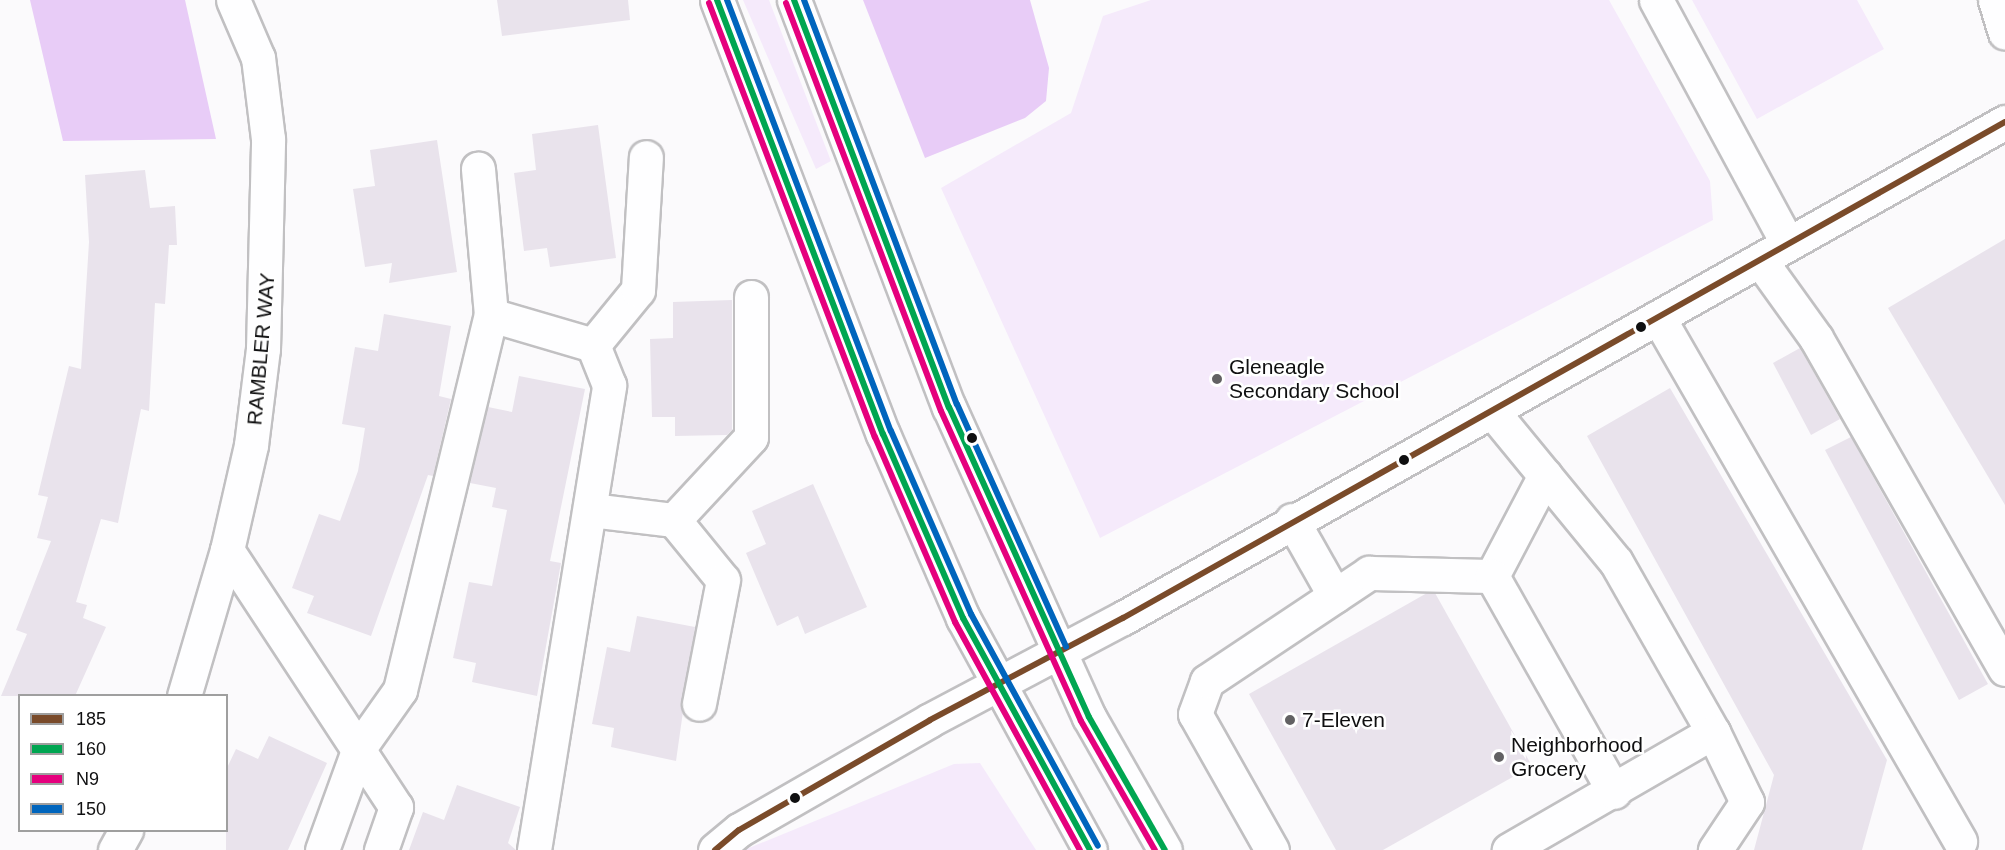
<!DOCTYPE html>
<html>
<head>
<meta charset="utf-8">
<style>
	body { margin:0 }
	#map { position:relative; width:2005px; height:850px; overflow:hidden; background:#fbfafc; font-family:Arial,sans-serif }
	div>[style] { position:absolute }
	.green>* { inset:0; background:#f5eafb }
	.forest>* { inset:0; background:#e8ccf7 }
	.building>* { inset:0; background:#e9e3ec }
	.roads { filter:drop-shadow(2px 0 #c1c0c2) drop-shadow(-2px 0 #c1c0c2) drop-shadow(0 2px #c1c0c2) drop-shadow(0 -2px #c1c0c2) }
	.minor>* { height:33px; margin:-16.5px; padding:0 16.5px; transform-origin:16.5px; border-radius:16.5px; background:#fefeff }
	.major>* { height:33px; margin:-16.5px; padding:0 16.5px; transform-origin:16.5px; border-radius:16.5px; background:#fefeff }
	.bus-1>* { height:6px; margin:-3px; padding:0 3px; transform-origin:3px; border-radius:3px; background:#7a4b2a }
	.bus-2>* { height:6px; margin:-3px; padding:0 3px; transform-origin:3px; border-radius:3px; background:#00a651 }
	.bus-3>* { height:6px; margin:-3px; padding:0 3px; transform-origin:3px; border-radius:3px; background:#e5007d }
	.bus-4>* { height:6px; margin:-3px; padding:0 3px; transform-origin:3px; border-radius:3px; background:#0065bd }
	.dots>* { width:16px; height:16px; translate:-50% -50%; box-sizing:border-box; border:3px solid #fff; border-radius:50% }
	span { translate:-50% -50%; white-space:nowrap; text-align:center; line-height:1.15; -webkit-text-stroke:5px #fff; paint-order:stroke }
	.street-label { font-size:21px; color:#0f0f10 }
	.poi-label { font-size:21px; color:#0f0f10 }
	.left { translate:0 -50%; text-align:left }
	.legend { position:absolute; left:18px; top:694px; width:210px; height:138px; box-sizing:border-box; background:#fff; border:2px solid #9f9f9f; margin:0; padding:8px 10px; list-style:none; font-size:18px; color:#0f0f10 }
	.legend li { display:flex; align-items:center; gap:12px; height:30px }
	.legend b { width:30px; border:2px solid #9f9f9f }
</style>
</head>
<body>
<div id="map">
	<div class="green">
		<i style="clip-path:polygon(743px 0,769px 0,831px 161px,816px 169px)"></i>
		<i style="clip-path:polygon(1151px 0,1609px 0,1710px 181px,1713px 220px,1100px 538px,941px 188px,1071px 113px,1103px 16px)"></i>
		<i style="clip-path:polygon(1692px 0,1857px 0,1884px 49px,1757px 119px)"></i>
		<i style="clip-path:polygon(980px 763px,1036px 850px,744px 850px,954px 764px)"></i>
	</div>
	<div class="forest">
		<i style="clip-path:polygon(30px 0,185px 0,216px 139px,63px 141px)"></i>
		<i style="clip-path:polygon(863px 0,1030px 0,1049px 68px,1046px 101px,1025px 118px,925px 158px)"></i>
	</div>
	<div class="building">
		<i style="clip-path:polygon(497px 0,628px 0,630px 20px,502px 36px)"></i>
		<i style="clip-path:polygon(598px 125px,616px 258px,550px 267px,547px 248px,524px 251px,514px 173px,536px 170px,532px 134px)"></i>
		<i style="clip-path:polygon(437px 140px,457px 272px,389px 283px,392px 263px,365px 267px,353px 189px,375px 186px,370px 150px)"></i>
		<i style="clip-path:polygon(145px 170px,150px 208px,175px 206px,177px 245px,169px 245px,165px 304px,155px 303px,149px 411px,141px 409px,118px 523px,101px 519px,76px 602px,87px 605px,83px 618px,106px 627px,75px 696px,1px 696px,27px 634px,16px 630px,51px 541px,37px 538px,48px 497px,38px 495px,69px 366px,81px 369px,89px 242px,85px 175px)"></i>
		<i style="clip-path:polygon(2005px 239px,2005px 505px,1888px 308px)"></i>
		<i style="clip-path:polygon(732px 300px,732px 430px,727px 435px,675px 436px,675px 417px,652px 417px,650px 339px,673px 338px,673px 302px)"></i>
		<i style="clip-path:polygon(384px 314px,451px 326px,439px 396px,451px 399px,433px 476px,428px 475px,371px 636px,307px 613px,314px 596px,292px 588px,319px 514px,340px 521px,358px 471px,365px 428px,342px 424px,355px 347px,378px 351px)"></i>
		<i style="clip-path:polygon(1800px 348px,1840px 419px,1811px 435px,1773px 363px)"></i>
		<i style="clip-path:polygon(519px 376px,585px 389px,550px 561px,561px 563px,537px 696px,472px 682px,476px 663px,453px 658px,469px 582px,492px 586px,507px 510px,492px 507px,496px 488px,470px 483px,488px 407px,512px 412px)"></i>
		<i style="clip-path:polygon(1670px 388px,1887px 760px,1862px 850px,1754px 850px,1774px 775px,1587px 436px)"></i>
		<i style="clip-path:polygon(1851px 437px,1988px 684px,1959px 700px,1825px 450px)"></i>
		<i style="clip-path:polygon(813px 484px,867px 607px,805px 634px,798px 616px,777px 626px,746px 553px,766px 544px,752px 511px)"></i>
		<i style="clip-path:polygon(1427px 593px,1435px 593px,1532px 766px,1383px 850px,1336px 850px,1249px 694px)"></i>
		<i style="clip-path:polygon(637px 616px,695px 627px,676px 761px,611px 747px,614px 728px,592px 724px,607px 647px,630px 652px)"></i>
		<i style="clip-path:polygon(269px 736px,327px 763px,288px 850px,226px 850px,226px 770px,236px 749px,258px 759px)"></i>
		<i style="clip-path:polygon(457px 785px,520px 807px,508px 843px,516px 850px,409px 850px,423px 812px,444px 820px)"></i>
	</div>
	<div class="roads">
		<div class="minor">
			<i style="left:1656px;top:0;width:277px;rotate:61.6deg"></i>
			<i style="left:1995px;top:0;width:34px;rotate:73deg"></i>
			<i style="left:1760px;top:260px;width:96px;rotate:54.3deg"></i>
			<i style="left:1816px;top:338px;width:381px;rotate:60.3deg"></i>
			<i style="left:491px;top:315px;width:106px;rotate:16.4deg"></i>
			<i style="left:1658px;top:317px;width:605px;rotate:60.04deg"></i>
			<i style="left:593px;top:345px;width:71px;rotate:-50.7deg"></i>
			<i style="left:638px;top:290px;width:133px;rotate:-86.6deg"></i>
			<i style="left:1492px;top:411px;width:195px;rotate:50.6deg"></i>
			<i style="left:1616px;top:562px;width:196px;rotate:60.3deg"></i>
			<i style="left:1713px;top:732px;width:236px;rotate:150deg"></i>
			<i style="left:591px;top:510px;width:84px;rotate:6.9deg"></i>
			<i style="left:674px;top:520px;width:77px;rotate:50.8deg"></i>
			<i style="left:723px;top:580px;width:126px;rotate:101deg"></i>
			<i style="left:674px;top:520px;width:113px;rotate:-47.1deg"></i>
			<i style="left:751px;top:437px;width:140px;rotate:-90deg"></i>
			<i style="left:1292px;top:520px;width:87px;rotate:60.5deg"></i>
			<i style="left:227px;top:550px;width:308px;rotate:56.7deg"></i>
			<i style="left:396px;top:807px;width:46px;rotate:109.2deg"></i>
			<i style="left:1492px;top:576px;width:114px;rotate:-62.3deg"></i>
			<i style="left:184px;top:696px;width:152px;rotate:-73.6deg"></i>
			<i style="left:227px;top:550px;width:108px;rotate:-77.1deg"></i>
			<i style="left:251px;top:445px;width:97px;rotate:-82.9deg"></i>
			<i style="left:263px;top:349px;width:210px;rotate:-88.6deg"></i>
			<i style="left:268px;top:139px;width:82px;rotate:-97deg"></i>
			<i style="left:258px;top:58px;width:63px;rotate:-113.3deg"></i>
			<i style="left:1713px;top:732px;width:78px;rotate:64.1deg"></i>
			<i style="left:1747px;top:802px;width:58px;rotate:123.7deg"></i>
			<i style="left:115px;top:850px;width:23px;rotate:-61deg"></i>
			<i style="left:322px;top:850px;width:109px;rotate:-70.1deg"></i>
			<i style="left:359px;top:748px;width:71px;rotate:-54.7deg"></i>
			<i style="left:400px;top:690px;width:386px;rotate:-76.4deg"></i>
			<i style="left:491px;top:315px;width:147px;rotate:-95.1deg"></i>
			<i style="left:534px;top:850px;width:471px;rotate:-80.8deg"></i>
			<i style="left:609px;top:385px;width:43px;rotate:-111.8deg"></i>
			<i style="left:715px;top:850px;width:31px;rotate:-40deg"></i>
			<i style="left:739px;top:830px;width:220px;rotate:-29.9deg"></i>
			<i style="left:930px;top:720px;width:218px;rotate:-27.9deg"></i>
			<i style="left:1123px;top:618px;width:1012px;rotate:-29.35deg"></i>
			<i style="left:1272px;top:850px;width:156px;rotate:-119.5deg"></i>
			<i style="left:1195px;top:714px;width:35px;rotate:-70deg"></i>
			<i style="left:1207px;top:681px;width:195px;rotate:-33.7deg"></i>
			<i style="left:1369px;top:573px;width:123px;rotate:1.4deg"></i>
			<i style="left:1492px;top:576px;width:248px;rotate:60.5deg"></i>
		</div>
		<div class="major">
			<i style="left:717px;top:0;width:465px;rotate:69.1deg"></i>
			<i style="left:883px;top:434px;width:201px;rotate:66.5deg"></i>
			<i style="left:963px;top:618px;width:264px;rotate:61.3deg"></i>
			<i style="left:794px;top:0;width:436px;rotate:69.2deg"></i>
			<i style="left:949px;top:407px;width:340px;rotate:65.7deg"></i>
			<i style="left:1089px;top:717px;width:153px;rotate:60.3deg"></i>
		</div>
	</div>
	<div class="bus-1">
		<i style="left:715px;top:850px;width:31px;rotate:-40deg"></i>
		<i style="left:739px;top:830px;width:220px;rotate:-29.9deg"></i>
		<i style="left:930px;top:720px;width:218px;rotate:-27.9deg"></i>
		<i style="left:1123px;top:618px;width:1012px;rotate:-29.35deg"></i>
	</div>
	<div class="bus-2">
		<i style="left:717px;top:0;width:465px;rotate:69.1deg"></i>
		<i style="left:883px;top:434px;width:201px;rotate:66.5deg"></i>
		<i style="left:963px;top:618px;width:264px;rotate:61.3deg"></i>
		<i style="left:794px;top:0;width:436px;rotate:69.2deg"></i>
		<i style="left:949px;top:407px;width:340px;rotate:65.7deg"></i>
		<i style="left:1089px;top:717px;width:153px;rotate:60.3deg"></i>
	</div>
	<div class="bus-3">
		<i style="left:709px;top:3px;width:465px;rotate:69.1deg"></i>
		<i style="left:875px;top:437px;width:202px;rotate:66.6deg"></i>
		<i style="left:955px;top:622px;width:260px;rotate:61.3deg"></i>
		<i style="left:786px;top:3px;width:436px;rotate:69.2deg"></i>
		<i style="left:941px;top:411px;width:340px;rotate:65.7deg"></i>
		<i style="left:1081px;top:721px;width:149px;rotate:60.2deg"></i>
	</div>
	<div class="bus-4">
		<i style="left:727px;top:0;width:461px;rotate:69.2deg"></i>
		<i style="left:891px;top:431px;width:200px;rotate:66.4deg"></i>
		<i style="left:971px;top:614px;width:264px;rotate:61.3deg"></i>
		<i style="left:804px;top:0;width:432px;rotate:69.3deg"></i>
		<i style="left:957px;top:404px;width:266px;rotate:65.8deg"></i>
	</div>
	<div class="dots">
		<i style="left:1641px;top:327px;background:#0f0f10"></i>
		<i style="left:1217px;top:379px;background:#626163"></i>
		<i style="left:972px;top:438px;background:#0f0f10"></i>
		<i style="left:1404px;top:460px;background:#0f0f10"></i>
		<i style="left:1290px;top:720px;background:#626163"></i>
		<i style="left:1499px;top:757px;background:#626163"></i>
		<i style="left:795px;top:798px;background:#0f0f10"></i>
	</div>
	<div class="street-label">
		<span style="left:261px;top:349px;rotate:-85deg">RAMBLER WAY</span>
	</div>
	<div class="poi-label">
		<span class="left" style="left:1229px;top:379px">Gleneagle<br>Secondary School</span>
		<span class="left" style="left:1302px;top:720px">7-Eleven</span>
		<span class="left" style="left:1511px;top:757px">Neighborhood<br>Grocery</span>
	</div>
	<ul class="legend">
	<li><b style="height:8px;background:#7a4b2a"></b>185</li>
	<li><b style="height:8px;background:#00a651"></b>160</li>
	<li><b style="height:8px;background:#e5007d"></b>N9</li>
	<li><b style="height:8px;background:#0065bd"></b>150</li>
	</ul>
</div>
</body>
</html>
